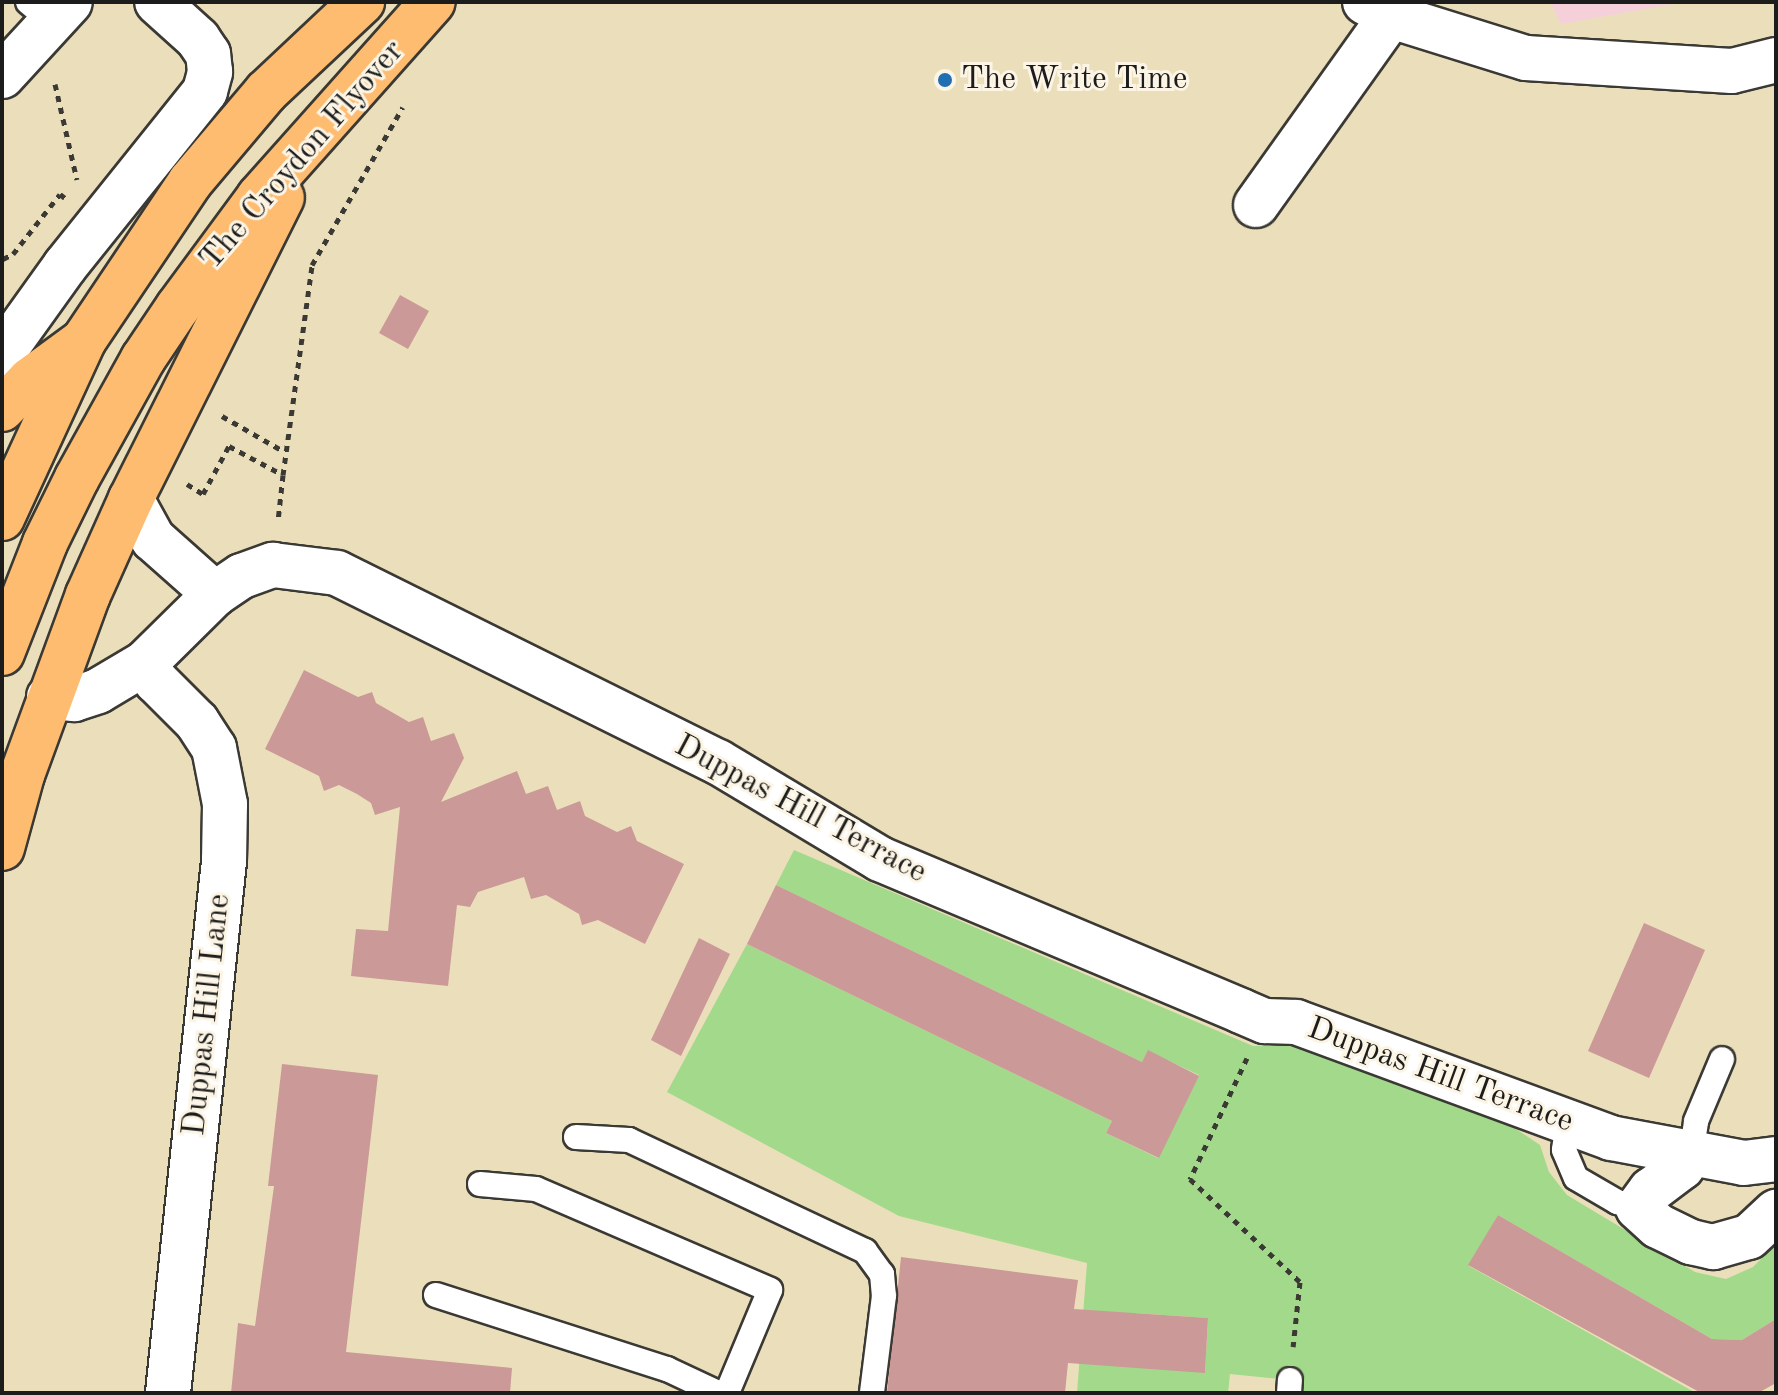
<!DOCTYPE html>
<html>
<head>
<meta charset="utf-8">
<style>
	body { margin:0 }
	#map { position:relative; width:1778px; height:1395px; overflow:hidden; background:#ebdfbb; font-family:"Old Standard TT",serif }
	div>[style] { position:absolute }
	.built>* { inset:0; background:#f5cfda }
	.green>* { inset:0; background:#a2d98a }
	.building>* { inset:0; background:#cb9997 }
	.path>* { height:5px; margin-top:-2.5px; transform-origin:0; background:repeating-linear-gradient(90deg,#3b3934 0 6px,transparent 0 12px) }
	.roads { filter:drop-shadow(2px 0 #3b3934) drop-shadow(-2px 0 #3b3934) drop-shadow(0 2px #3b3934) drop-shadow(0 -2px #3b3934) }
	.lane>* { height:24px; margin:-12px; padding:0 12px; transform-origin:12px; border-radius:12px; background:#fff }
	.street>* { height:44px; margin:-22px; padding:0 22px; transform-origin:22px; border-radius:22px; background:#fff }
	.highway>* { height:44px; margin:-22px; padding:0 22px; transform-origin:22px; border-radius:22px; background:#febc70 }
	.dots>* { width:22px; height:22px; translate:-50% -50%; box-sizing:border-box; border:4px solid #fcf5e5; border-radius:50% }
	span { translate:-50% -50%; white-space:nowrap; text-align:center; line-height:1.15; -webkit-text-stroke:6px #fcf5e5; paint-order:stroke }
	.poi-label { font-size:32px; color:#1c1c1c }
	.left { translate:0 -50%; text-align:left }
	.street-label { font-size:32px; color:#1c1c1c }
	.frame { position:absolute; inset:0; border:4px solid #1c1c1c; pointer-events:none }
</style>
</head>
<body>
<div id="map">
	<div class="built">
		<i style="clip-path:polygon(1550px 2px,1684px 2px,1561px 24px)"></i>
	</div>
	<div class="green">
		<i style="clip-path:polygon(evenodd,794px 850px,1253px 1046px,1276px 1045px,1295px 1038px,1510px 1125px,1540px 1145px,1549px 1172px,1567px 1195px,1695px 1272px,1726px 1279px,1753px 1267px,1776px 1244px,1776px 1319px,1742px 1340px,1712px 1339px,1498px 1215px,1469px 1266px,1696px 1393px,1289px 1393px,1290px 1380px,1230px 1374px,1228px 1393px,1077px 1393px,1087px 1263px,899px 1216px,667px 1092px,747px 944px,1112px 1121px,1106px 1133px,1158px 1158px,1199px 1075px,1148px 1051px,1142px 1062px,776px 885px,794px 850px,1135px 1313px,1208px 1318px,1205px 1373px,1135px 1313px)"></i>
	</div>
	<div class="building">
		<i style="clip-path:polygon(400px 295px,429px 311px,408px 349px,379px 333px)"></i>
		<i style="clip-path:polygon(304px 670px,358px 697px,372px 692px,376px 703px,409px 722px,423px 717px,431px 741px,454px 733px,464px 758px,441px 802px,517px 771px,526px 794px,548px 786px,557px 810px,580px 801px,585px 816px,617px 832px,631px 826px,637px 841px,684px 864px,645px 944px,598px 920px,582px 925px,579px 914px,546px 895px,531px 899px,524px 877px,478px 892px,470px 907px,457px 905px,448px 986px,351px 976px,356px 929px,388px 931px,400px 807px,375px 815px,371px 803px,357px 794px,339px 785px,324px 791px,319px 776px,265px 749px)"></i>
		<i style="clip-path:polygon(776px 885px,1142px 1062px,1148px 1050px,1199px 1076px,1159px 1158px,1106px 1133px,1112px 1121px,747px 944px)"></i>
		<i style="clip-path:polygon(1644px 923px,1705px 950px,1649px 1078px,1588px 1051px)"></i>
		<i style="clip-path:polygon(699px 938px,730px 954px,681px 1056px,651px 1040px)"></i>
		<i style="clip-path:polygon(282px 1064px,378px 1075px,346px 1352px,512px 1368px,510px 1393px,231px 1393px,238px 1323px,255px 1326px,274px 1186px,268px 1186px)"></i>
		<i style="clip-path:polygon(1498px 1215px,1712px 1339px,1742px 1340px,1776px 1319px,1776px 1383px,1758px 1393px,1701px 1393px,1468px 1265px)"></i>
		<i style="clip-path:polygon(901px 1257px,1078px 1280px,1074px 1309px,1208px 1318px,1205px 1373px,1068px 1363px,1065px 1393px,887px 1393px)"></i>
	</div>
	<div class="path">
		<i style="left:55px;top:84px;width:98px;rotate:77.1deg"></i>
		<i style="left:3px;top:259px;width:11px;rotate:-27deg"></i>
		<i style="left:13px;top:254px;width:76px;rotate:-51.9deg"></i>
		<i style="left:60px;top:194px;width:6px;rotate:39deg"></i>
		<i style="left:222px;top:416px;width:70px;rotate:29.8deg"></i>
		<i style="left:283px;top:475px;width:212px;rotate:-82.1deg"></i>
		<i style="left:312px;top:265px;width:182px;rotate:-60.1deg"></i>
		<i style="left:187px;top:484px;width:19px;rotate:32deg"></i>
		<i style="left:203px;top:494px;width:55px;rotate:-61.6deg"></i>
		<i style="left:229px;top:446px;width:61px;rotate:28.2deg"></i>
		<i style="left:283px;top:475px;width:46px;rotate:96.2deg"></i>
		<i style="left:1247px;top:1058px;width:134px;rotate:115.2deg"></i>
		<i style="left:1190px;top:1179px;width:151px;rotate:43.1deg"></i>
		<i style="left:1300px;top:1282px;width:65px;rotate:96.1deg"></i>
	</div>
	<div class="roads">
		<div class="lane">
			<i style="left:28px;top:2px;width:31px;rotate:40deg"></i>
			<i style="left:1568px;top:1124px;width:26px;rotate:99deg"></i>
			<i style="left:1564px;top:1150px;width:30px;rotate:67deg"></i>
			<i style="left:1576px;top:1178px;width:48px;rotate:30.3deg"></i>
			<i style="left:1617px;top:1202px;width:22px;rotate:16deg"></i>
			<i style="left:576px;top:1137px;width:53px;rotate:3.2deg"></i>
			<i style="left:629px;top:1140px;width:261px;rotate:25.2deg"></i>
			<i style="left:865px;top:1251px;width:29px;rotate:54deg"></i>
			<i style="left:882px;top:1274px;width:22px;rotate:85deg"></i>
			<i style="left:884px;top:1296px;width:98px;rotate:97.1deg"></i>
			<i style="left:1691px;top:1154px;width:33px;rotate:-81deg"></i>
			<i style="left:1696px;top:1121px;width:67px;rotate:-67.2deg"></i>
			<i style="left:480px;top:1184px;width:56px;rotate:5.1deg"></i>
			<i style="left:536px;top:1189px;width:255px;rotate:23.3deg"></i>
			<i style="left:770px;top:1290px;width:112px;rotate:112.7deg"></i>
			<i style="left:436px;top:1295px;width:243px;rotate:17.8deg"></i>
			<i style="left:667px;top:1369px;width:56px;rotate:25.2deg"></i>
			<i style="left:1289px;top:1393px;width:13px;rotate:-86deg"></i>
		</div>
		<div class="street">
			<i style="left:1365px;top:2px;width:30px;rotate:28deg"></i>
			<i style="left:1391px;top:16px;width:141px;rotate:17.3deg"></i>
			<i style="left:1526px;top:58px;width:206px;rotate:3.6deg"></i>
			<i style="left:1732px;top:71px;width:45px;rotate:-14deg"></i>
			<i style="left:2px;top:76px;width:100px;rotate:-47.4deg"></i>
			<i style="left:1256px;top:205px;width:232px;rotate:-54.5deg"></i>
			<i style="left:2px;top:354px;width:108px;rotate:-54.4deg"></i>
			<i style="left:65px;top:266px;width:224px;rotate:-51.3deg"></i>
			<i style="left:205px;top:91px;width:20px;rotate:-75deg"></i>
			<i style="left:210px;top:72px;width:18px;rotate:-96deg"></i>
			<i style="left:208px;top:54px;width:18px;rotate:-124deg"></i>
			<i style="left:198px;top:39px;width:55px;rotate:-137.9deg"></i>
			<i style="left:131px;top:499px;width:46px;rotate:61.2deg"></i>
			<i style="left:153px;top:539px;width:83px;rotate:41.6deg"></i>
			<i style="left:145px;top:663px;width:21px;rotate:59deg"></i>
			<i style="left:156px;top:681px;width:58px;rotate:45deg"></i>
			<i style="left:197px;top:722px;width:31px;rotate:57deg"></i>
			<i style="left:214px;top:748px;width:57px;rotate:78.9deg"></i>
			<i style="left:225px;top:804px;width:57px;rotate:91deg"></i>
			<i style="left:224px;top:861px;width:535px;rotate:96.01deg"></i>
			<i style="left:49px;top:697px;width:25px;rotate:5deg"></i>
			<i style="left:74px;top:699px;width:25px;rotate:-18deg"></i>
			<i style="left:98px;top:691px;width:55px;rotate:-30.8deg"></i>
			<i style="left:145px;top:663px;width:98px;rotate:-44.6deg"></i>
			<i style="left:215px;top:594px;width:32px;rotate:-34deg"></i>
			<i style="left:242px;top:576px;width:33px;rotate:-20deg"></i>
			<i style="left:273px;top:565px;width:64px;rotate:7.1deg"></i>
			<i style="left:337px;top:573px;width:425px;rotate:26.4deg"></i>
			<i style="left:718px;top:762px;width:189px;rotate:30.9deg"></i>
			<i style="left:880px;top:859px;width:392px;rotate:22.8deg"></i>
			<i style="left:1241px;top:1011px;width:26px;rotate:23deg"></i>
			<i style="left:1265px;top:1021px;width:31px;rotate:2deg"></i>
			<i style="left:1296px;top:1022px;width:336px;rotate:20.2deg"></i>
			<i style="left:1611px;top:1138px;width:135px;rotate:10.6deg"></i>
			<i style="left:1744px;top:1163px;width:32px;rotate:-7deg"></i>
			<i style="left:1691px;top:1154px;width:16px;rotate:125deg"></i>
			<i style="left:1682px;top:1167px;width:39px;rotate:143deg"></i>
			<i style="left:1651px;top:1190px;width:22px;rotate:126deg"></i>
			<i style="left:1638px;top:1208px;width:27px;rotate:42deg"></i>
			<i style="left:1658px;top:1226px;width:37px;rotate:26deg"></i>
			<i style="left:1691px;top:1242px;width:23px;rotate:13deg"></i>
			<i style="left:1713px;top:1247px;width:37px;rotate:-16deg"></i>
			<i style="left:1749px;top:1237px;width:37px;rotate:-43deg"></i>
		</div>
		<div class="highway">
			<i style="left:2px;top:409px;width:40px;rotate:-46deg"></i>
			<i style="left:30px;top:380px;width:66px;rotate:-36.3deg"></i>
			<i style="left:2px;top:518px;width:196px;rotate:-65.3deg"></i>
			<i style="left:84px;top:340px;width:190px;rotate:-56.1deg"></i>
			<i style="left:190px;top:182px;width:118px;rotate:-49.8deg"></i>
			<i style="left:266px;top:92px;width:132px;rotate:-43.2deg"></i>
			<i style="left:2px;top:653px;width:118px;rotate:-68.6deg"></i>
			<i style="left:45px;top:543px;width:72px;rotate:-63.8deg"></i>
			<i style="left:77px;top:478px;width:136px;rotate:-61deg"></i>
			<i style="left:143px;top:359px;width:63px;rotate:-56.1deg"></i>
			<i style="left:178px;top:307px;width:137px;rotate:-53.6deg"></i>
			<i style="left:259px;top:197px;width:261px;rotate:-48.3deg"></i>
			<i style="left:2px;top:848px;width:76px;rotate:-74.7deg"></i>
			<i style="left:22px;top:775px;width:192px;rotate:-69.9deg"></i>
			<i style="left:88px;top:595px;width:105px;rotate:-65.9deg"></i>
			<i style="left:131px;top:499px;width:337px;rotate:-63.4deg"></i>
		</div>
	</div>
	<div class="dots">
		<i style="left:945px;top:80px;background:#1f6fb2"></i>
	</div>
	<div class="poi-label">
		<span class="left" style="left:961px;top:80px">The Write Time</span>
	</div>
	<div class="street-label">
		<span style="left:303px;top:156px;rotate:-49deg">The Croydon Flyover</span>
		<span style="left:800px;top:810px;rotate:28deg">Duppas Hill Terrace</span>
		<span style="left:208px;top:1015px;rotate:-84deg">Duppas Hill Lane</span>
		<span style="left:1440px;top:1076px;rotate:20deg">Duppas Hill Terrace</span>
	</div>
	<div class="frame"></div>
</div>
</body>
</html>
